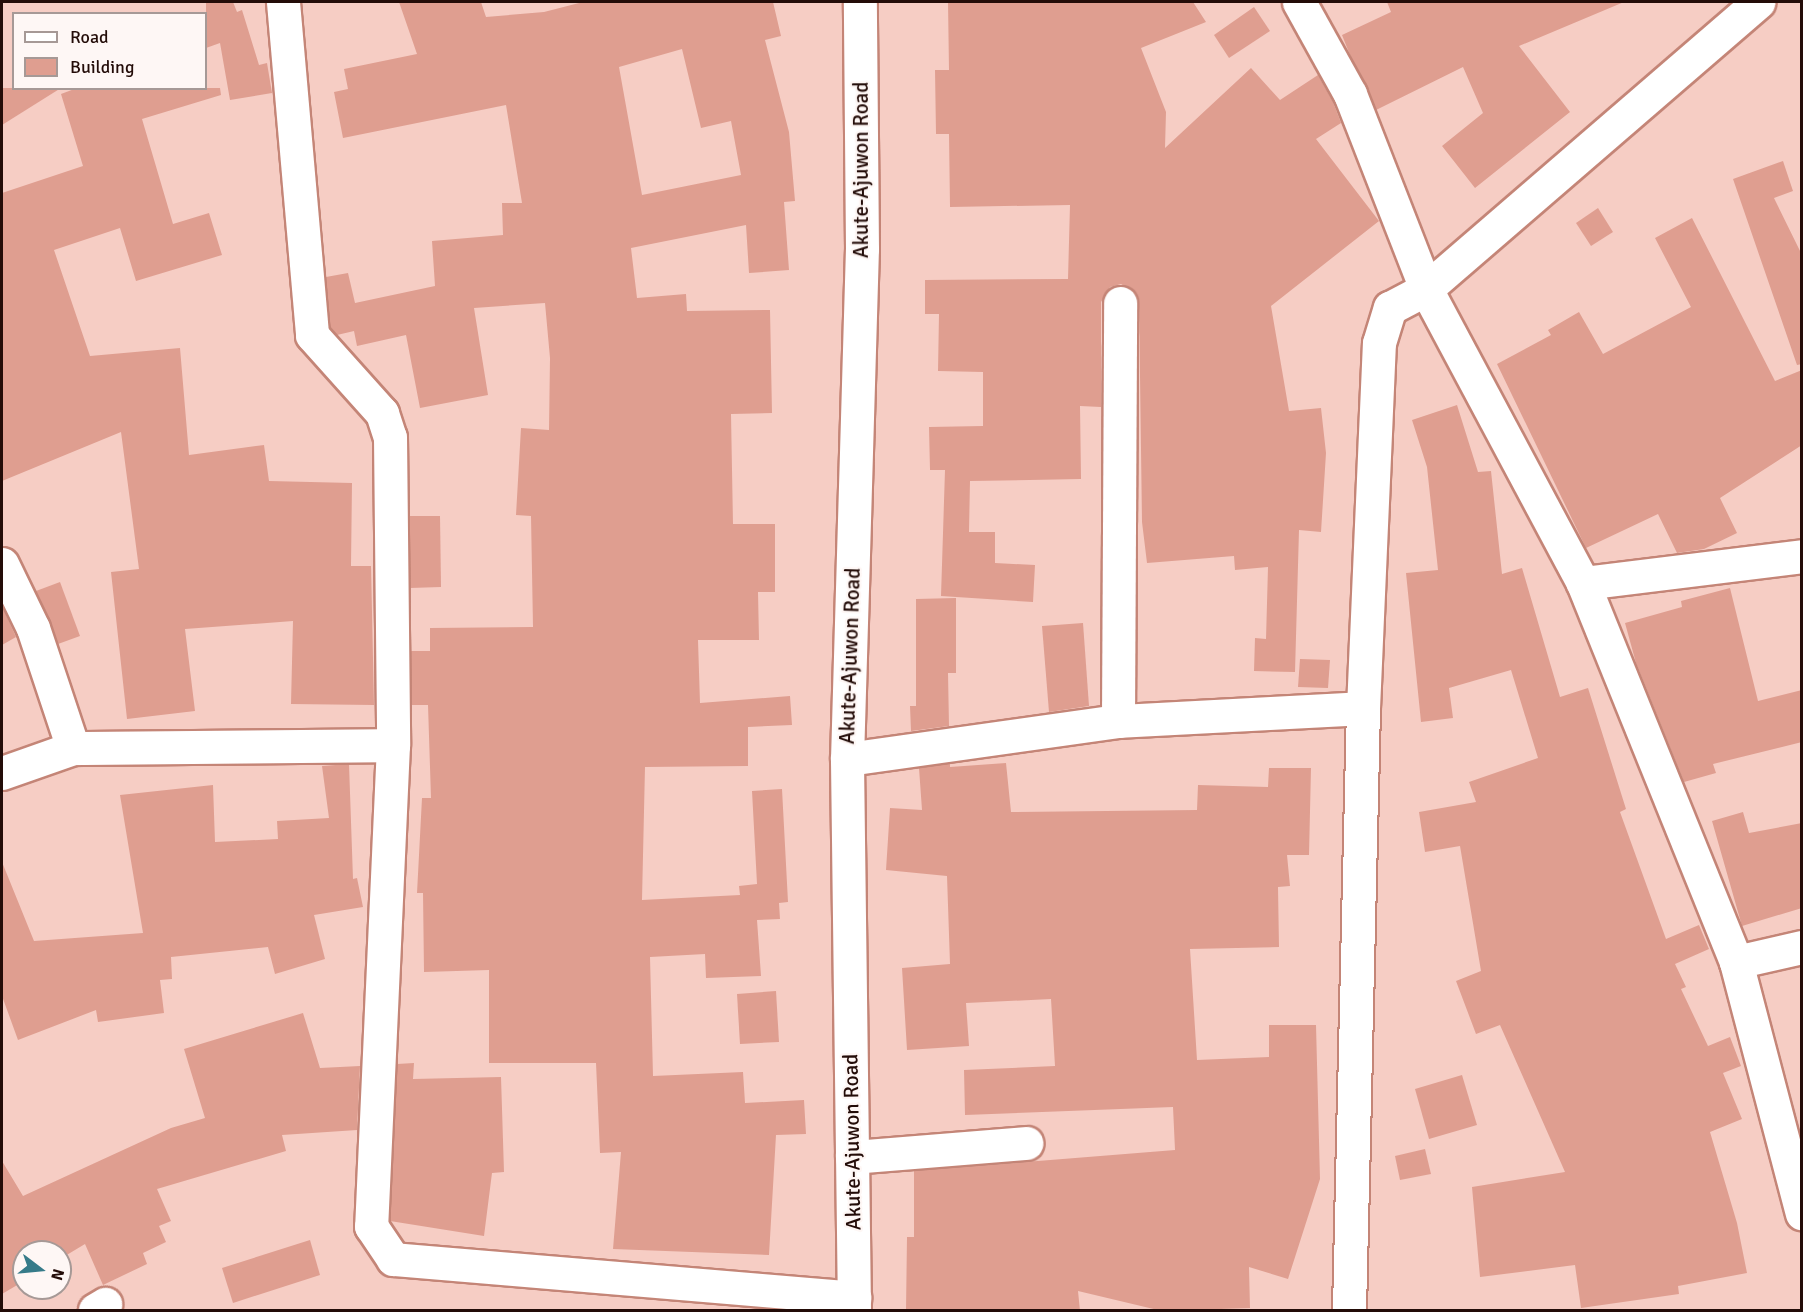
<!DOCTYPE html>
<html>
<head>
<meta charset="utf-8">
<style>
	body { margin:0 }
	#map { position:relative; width:1803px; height:1312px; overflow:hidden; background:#f6cdc4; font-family:Signika,sans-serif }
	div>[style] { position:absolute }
	.building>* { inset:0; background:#df9e90 }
	.roads { filter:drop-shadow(2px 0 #c48577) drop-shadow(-2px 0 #c48577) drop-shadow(0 2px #c48577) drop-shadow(0 -2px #c48577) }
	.street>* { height:33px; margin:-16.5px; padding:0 16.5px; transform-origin:16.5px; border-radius:16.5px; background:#fff }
	.secondary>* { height:33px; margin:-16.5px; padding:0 16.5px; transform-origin:16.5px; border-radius:16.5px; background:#fff }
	span { translate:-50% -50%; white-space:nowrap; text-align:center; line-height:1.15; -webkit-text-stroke:4.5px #fef7f5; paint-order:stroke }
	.street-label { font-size:21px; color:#230c08 }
	.frame { position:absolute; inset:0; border:3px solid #230c08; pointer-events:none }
	.legend { position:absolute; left:12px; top:12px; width:195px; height:78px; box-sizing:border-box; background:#fef7f5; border:2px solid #a69996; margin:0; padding:8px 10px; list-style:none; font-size:18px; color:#230c08 }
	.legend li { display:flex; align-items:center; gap:12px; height:30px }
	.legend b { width:30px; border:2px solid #a69996 }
	.north { position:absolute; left:12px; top:1240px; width:60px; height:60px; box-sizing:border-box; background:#fef7f5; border:2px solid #a69996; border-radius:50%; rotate:106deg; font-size:16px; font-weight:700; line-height:24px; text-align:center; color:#230c08 }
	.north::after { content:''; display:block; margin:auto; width:21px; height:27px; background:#367b89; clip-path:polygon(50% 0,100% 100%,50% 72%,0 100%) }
</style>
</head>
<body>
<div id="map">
	<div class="building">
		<i style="clip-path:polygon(206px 2px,233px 2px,237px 12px,242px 10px,259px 65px,267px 63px,272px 93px,230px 100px,220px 43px,206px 48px)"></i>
		<i style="clip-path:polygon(evenodd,399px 2px,481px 2px,486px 17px,544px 12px,583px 2px,773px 2px,781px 36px,765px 40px,789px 132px,795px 201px,784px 202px,789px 270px,749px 273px,746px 225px,631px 248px,637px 298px,686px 294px,687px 311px,770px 310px,772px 413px,731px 414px,733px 524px,775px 524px,775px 592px,758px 592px,759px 640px,698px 640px,700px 703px,790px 696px,792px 725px,748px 727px,748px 766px,645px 767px,642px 900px,740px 895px,739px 886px,757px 884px,752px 791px,782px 789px,788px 902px,779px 903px,780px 919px,757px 920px,761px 976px,706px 978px,705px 954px,650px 957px,653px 1076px,743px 1072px,745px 1103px,804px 1100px,806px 1134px,776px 1135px,769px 1255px,613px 1249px,621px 1152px,600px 1153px,596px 1063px,489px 1063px,489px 970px,424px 972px,423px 893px,417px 893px,422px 798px,431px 798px,428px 705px,411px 705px,411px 651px,430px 651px,430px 628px,533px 627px,531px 516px,516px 515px,521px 428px,549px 430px,550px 358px,545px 303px,474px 308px,488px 395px,420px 408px,406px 335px,357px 346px,354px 331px,337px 335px,330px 327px,326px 277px,348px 273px,355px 303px,435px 286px,432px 241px,503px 235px,502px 203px,522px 203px,506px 105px,343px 138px,334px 92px,348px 89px,344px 69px,417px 54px,399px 2px,682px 49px,701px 128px,731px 121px,741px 175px,642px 195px,619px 67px,682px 49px)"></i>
		<i style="clip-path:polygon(948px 2px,1193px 2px,1206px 22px,1141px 48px,1166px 112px,1165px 148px,1251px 68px,1280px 100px,1318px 75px,1333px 102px,1341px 123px,1316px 139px,1379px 221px,1271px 306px,1289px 411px,1321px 408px,1326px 453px,1321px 532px,1299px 530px,1295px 672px,1254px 671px,1255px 638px,1266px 639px,1268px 567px,1235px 570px,1234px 556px,1147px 563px,1142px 522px,1139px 303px,1136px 293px,1121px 284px,1110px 287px,1101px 302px,1101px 407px,1080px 406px,1081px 479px,970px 481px,969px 532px,995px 532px,995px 563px,1035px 565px,1033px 602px,941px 596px,945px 470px,930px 470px,929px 427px,983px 426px,983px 372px,938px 371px,939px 314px,925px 314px,925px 280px,1068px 279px,1070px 205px,950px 207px,949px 134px,936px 134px,935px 70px,949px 70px)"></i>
		<i style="clip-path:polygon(1387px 2px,1624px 2px,1519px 46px,1570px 112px,1475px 188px,1442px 146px,1483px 113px,1463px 67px,1376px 110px,1350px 55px,1342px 35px,1391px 12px)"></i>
		<i style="clip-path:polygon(1254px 7px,1270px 31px,1229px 58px,1214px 35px)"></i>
		<i style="clip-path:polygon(2px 88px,61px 88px,2px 125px)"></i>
		<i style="clip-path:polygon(77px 88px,220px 88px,221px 95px,142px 119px,173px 224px,209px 213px,222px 255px,136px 281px,120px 228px,54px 250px,90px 356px,180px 348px,189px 455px,264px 445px,269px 481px,352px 483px,351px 566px,371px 566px,374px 705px,291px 704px,293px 621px,185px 629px,195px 711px,127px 719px,111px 572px,139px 569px,121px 432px,2px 481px,2px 193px,83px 166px,61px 94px)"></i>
		<i style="clip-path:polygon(1783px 161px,1793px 191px,1774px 198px,1802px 255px,1802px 364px,1797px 365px,1733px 179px)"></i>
		<i style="clip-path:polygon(1598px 208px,1613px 232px,1591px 246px,1576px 223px)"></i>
		<i style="clip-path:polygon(1692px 218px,1775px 381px,1802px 370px,1802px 445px,1720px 498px,1737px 533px,1704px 549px,1677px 553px,1658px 514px,1586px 548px,1497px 364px,1551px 335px,1548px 330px,1579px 312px,1603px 354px,1691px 307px,1655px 238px)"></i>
		<i style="clip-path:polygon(1457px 405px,1478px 472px,1491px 471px,1502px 574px,1522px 568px,1560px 697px,1588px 688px,1626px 809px,1620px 812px,1666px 939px,1699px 925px,1709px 949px,1675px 964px,1686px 987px,1681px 989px,1708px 1046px,1730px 1037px,1741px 1066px,1723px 1073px,1742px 1119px,1710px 1132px,1737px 1223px,1747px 1273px,1678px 1286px,1679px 1294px,1581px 1308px,1575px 1265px,1480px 1277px,1472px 1187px,1565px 1172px,1500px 1025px,1476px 1034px,1456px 981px,1481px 971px,1460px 846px,1425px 852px,1419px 812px,1476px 802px,1469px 782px,1538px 758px,1511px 670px,1449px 688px,1453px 718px,1421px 722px,1406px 573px,1438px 570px,1427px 467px,1412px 420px)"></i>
		<i style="clip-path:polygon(410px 516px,440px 516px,441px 587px,410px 588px)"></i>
		<i style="clip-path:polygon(60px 582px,80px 636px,58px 644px,36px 591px)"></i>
		<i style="clip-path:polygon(1730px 588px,1758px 701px,1802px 690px,1802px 742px,1713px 764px,1716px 773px,1684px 782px,1636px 663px,1625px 623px,1682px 607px,1681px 601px)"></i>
		<i style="clip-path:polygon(956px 598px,956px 673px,948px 673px,949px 726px,911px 731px,910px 706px,916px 706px,916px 599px)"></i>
		<i style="clip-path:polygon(2px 606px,16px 637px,2px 645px)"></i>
		<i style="clip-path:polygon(1083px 623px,1089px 706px,1049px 712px,1042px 626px)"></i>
		<i style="clip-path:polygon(1300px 659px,1330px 660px,1328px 688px,1298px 687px)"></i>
		<i style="clip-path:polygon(950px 763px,950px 767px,1006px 763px,1011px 812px,1197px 810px,1198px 785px,1268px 787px,1269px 768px,1311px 768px,1309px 855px,1287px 855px,1290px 886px,1278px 887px,1279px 947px,1190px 949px,1197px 1060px,1269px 1057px,1269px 1025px,1316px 1025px,1320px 1179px,1288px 1279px,1249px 1267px,1250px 1308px,1162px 1311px,1078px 1291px,1080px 1311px,906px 1311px,907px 1237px,914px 1237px,914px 1171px,1175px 1150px,1173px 1107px,965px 1115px,964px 1070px,1055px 1066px,1051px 999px,966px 1003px,969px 1046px,907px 1050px,902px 968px,950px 964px,947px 876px,886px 870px,890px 808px,922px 810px,919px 768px)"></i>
		<i style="clip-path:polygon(349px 764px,353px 879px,357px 878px,363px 907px,314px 915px,325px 959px,275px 974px,268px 947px,171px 957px,172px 979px,160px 980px,164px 1013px,98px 1022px,96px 1010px,18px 1040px,2px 996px,2px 862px,34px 941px,143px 933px,120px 795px,213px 785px,215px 842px,278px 839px,277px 821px,329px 818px,322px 766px)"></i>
		<i style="clip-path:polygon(1743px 812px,1749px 833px,1802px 823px,1802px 908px,1742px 926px,1712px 821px)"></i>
		<i style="clip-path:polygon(776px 991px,779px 1042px,740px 1044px,737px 994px)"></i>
		<i style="clip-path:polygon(303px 1013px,320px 1068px,360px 1066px,357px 1130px,282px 1135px,286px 1151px,157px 1189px,171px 1221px,159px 1226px,166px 1242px,143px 1253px,147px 1264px,103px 1285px,85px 1244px,60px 1259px,60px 1252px,24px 1252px,24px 1281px,2px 1294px,2px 1161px,23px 1196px,171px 1128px,205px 1118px,184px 1049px)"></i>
		<i style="clip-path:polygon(414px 1063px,413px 1079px,501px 1077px,504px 1172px,492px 1173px,484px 1236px,390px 1221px,397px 1064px)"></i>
		<i style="clip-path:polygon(1462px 1075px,1477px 1125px,1429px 1139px,1415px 1089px)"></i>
		<i style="clip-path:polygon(1425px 1149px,1431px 1174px,1400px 1180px,1395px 1156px)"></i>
		<i style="clip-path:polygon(310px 1240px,320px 1275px,233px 1303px,222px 1268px)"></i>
	</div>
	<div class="roads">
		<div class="street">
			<i style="left:283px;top:2px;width:334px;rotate:85deg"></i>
			<i style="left:312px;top:335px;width:105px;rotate:48.1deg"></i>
			<i style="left:382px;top:413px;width:25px;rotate:72deg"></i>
			<i style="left:390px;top:437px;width:308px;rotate:89.4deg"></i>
			<i style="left:393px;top:745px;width:482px;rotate:92.6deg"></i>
			<i style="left:371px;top:1226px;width:40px;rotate:56deg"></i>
			<i style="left:393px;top:1259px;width:463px;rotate:4.8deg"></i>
			<i style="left:1299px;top:2px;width:105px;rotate:61deg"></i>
			<i style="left:1350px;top:94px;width:209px;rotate:68.7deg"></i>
			<i style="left:1426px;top:289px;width:333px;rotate:61.9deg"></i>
			<i style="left:1583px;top:583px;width:409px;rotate:68deg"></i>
			<i style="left:1736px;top:962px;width:260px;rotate:75.3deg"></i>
			<i style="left:2px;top:564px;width:71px;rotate:64.2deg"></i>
			<i style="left:33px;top:628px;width:126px;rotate:71.6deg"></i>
			<i style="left:1583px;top:583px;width:221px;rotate:-7deg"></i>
			<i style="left:1118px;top:721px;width:418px;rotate:-89.7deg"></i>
			<i style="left:847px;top:759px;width:274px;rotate:-8deg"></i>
			<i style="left:1118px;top:721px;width:245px;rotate:-3deg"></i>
			<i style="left:2px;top:773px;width:75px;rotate:-19.4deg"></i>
			<i style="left:73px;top:748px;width:320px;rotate:-0.5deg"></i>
			<i style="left:1736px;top:962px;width:68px;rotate:-12.8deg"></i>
			<i style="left:852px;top:1157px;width:175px;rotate:-4.6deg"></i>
			<i style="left:95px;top:1310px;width:12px;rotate:-31deg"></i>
		</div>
		<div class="secondary">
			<i style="left:854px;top:1310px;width:551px;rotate:-90.73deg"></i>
			<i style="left:847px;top:759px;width:510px;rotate:-88.32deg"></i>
			<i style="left:862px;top:249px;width:247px;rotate:-90.5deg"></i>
			<i style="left:1349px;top:1310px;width:602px;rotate:-88.67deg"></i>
			<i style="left:1363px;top:708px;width:365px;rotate:-87.5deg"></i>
			<i style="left:1379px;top:343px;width:37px;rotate:-73deg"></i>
			<i style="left:1390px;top:308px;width:41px;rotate:-27.8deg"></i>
			<i style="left:1426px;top:289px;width:439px;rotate:-40.8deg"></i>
		</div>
	</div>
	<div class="street-label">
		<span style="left:861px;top:170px;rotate:-90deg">Akute-Ajuwon Road</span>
		<span style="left:850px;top:656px;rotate:-88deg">Akute-Ajuwon Road</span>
		<span style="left:852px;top:1142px;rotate:-91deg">Akute-Ajuwon Road</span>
	</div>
	<div class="frame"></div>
	<ul class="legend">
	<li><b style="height:8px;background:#fff"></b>Road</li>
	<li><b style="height:16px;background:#df9e90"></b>Building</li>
	</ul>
	<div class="north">N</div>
</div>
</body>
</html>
